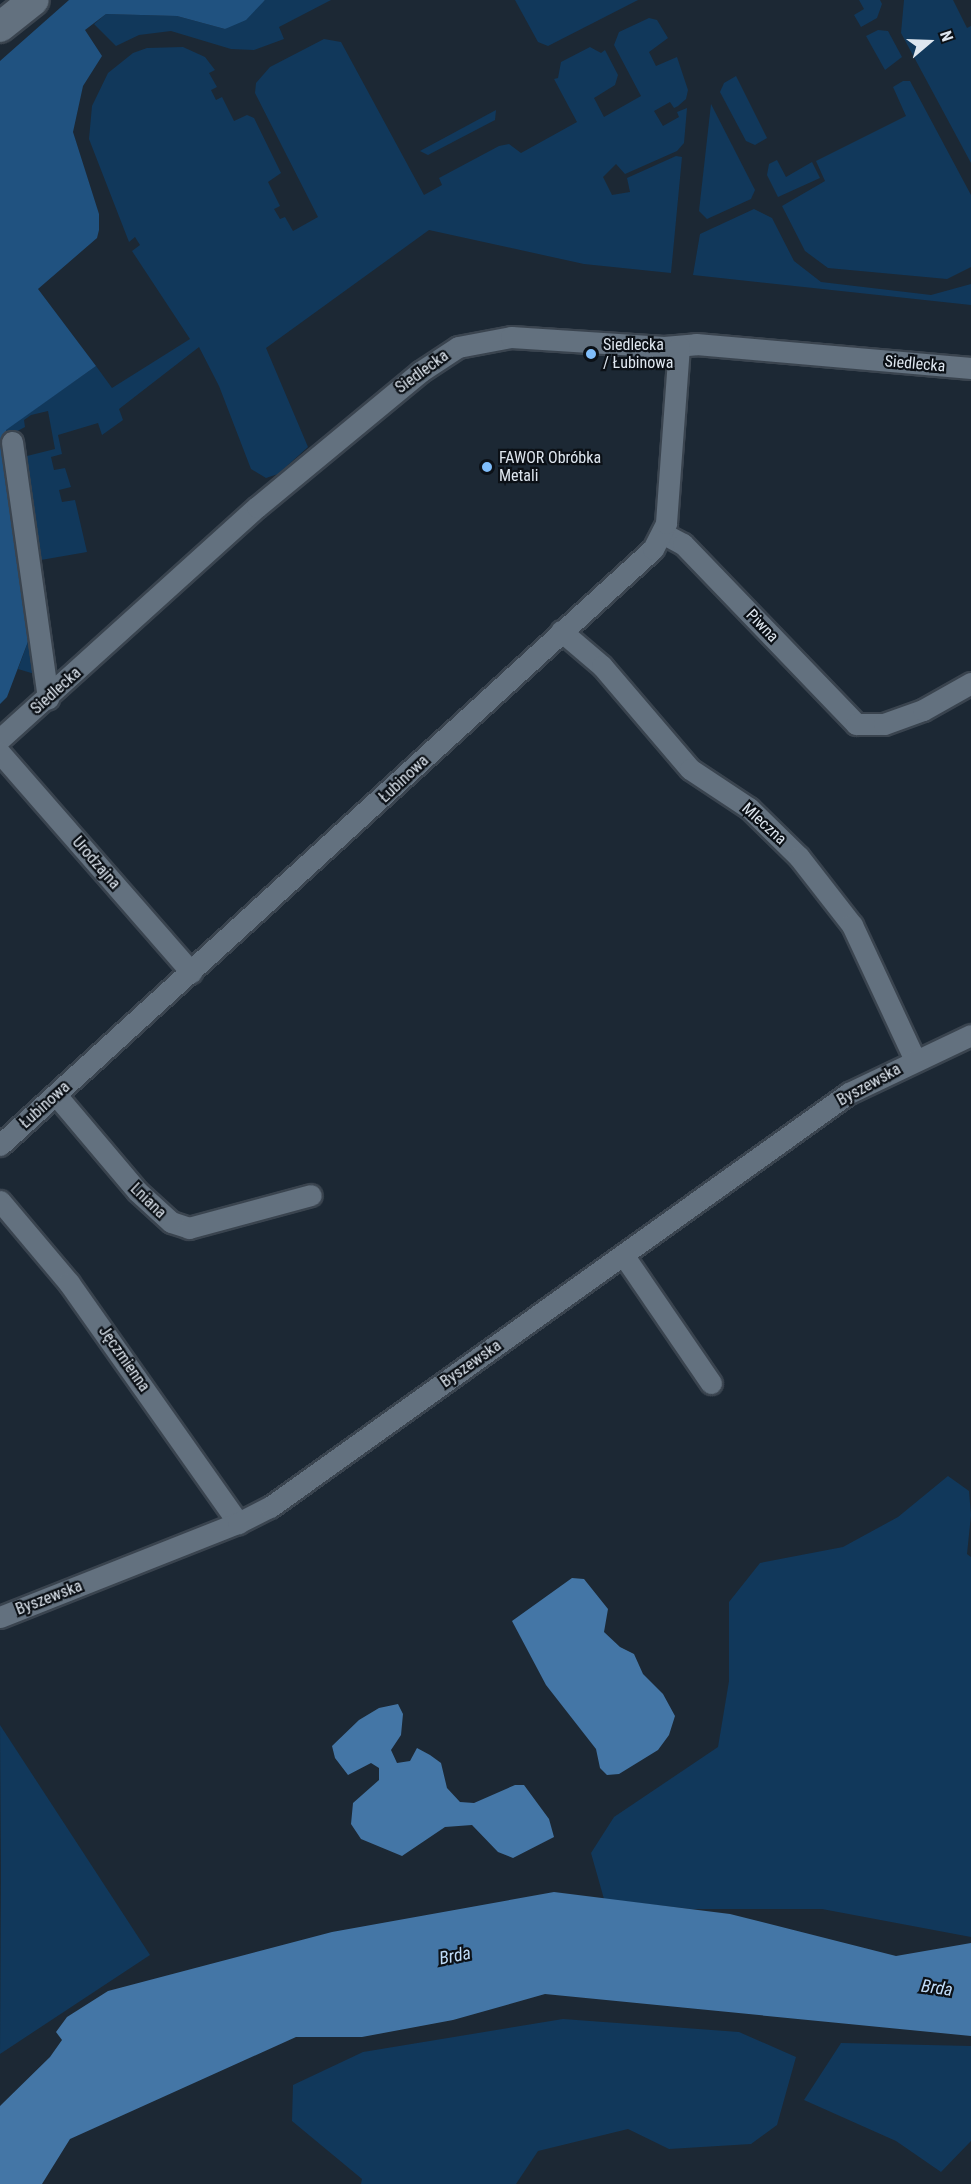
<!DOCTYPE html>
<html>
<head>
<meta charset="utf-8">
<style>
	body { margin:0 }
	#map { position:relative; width:971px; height:2184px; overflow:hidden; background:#1c2834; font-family:"Roboto Condensed",sans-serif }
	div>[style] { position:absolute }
	.green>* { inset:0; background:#11385b }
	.forest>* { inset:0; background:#205280 }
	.water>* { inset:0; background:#4476a6 }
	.roads { filter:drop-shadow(2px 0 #3a444f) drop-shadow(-2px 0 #3a444f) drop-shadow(0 2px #3a444f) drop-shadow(0 -2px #3a444f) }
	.street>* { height:21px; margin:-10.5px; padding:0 10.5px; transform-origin:10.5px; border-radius:10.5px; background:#63717f }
	.secondary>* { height:30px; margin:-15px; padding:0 15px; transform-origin:15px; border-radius:15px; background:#63717f }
	.dots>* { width:16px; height:16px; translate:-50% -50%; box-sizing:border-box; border:3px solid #0b1016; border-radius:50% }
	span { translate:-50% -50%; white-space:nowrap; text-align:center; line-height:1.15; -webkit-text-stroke:4.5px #0b1016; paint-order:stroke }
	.poi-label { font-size:16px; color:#dee6ef }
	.left { translate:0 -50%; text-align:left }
	.street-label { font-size:16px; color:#dee6ef }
	.water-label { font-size:18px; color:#c0dcf8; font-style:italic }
	.north { position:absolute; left:899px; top:12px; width:60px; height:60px; -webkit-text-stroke:4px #0b1016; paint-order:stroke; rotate:71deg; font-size:16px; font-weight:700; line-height:24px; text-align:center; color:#dee6ef }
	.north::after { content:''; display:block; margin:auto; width:21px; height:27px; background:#dee6ef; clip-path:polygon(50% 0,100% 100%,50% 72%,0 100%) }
</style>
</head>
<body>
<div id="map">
	<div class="green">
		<i style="clip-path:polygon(265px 0,331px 0,279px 27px,284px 39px,254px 50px,231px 49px,171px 31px,139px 35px,116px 46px,94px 24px,106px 14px,177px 16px,225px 29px)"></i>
		<i style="clip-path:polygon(515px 0,638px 0,548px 46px,538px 42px)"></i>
		<i style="clip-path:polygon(859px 0,880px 0,882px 4px,877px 18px,861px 27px,854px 15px,864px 9px)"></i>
		<i style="clip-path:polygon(904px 0,953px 0,967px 28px,971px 26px,971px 163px,901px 33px)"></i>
		<i style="clip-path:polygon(649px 18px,657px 20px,668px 38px,649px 52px,656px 66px,677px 57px,688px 90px,686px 99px,678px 106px,674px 108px,670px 102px,654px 111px,663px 126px,679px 117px,677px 112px,687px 108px,684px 143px,677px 151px,625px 174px,616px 164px,603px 177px,612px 195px,630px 192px,627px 178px,676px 156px,682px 157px,671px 273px,584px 264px,429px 230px,266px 348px,308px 447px,278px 474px,266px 478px,251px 469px,219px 386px,199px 347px,119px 409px,123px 420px,102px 435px,98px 423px,58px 435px,62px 454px,51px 457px,54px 470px,65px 468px,71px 487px,59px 490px,62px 502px,75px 500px,87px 552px,35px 561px,15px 440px,23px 435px,27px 456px,55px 449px,48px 411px,31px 415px,24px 420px,25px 427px,10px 435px,38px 675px,18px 669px,32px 631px,6px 429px,96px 366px,112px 388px,190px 339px,132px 251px,140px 245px,135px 237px,129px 242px,89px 139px,92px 106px,108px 73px,133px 53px,147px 48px,183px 47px,205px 57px,215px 70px,209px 73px,217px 87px,211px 90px,216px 100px,222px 97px,234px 121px,247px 115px,254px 118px,281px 173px,268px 182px,280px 206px,274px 209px,280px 219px,285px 217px,293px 231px,318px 217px,255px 93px,256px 83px,270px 67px,324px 39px,341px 42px,424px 195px,442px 185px,439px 178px,499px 146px,509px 144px,521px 153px,577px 122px,554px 79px,558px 78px,561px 62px,590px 47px,601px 53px,605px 50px,618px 75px,615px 85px,594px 98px,604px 117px,641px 96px,614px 45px,619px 32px)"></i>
		<i style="clip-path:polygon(878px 30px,888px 31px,902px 57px,885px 70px,866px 36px)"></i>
		<i style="clip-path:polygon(736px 76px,767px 138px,755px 145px,746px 141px,720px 92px,724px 83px)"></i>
		<i style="clip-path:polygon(903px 81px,910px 81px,971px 195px,971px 267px,947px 279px,828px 268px,805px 251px,782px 206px,825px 181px,816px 161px,906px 116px,893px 87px)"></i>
		<i style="clip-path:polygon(711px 104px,755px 190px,751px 199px,707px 219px,699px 211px)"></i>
		<i style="clip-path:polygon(496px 110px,495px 120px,428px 155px,420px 151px)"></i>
		<i style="clip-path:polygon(777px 160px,786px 177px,812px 162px,820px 178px,778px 197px,767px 175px,769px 164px)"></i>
		<i style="clip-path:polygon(754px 209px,772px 218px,794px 261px,821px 282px,931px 295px,971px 284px,971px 305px,693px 275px,700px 234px)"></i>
		<i style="clip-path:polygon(948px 1476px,969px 1491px,971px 1515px,967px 1554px,971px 1557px,971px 1937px,822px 1909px,691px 1909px,604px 1899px,591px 1853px,614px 1817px,718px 1747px,729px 1681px,729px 1602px,760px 1563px,843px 1547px,898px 1517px)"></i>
		<i style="clip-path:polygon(0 1725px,150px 1955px,0 2054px,1px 1873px)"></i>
		<i style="clip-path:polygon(563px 2019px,739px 2032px,796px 2057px,777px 2125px,751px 2144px,669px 2149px,628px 2129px,538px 2151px,516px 2184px,361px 2184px,362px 2179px,292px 2121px,293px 2085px,363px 2052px)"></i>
		<i style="clip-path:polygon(841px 2043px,971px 2046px,971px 2141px,941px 2172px,896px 2141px,804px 2100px)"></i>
	</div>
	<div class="forest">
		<i style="clip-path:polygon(69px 0,265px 0,246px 20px,225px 29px,177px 16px,106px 14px,85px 30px,102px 56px,83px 86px,73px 132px,99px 214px,99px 230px,97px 238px,38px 289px,96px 366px,6px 430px,32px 631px,7px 697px,0 704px,0 61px)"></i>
	</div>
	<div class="water">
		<i style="clip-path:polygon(572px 1578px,584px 1579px,608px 1609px,604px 1632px,620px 1647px,634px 1654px,643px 1674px,663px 1694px,675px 1716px,669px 1735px,658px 1750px,619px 1774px,607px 1775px,600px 1768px,596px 1749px,546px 1685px,512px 1621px)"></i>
		<i style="clip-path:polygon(398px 1704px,403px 1714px,401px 1735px,391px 1750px,397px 1763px,410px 1761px,417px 1748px,430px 1755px,441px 1763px,447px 1788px,460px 1802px,474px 1803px,515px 1785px,524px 1785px,549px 1819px,554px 1837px,513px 1858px,498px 1852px,472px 1825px,445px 1827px,402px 1856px,361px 1839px,351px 1824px,353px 1803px,379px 1780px,379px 1768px,371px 1763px,348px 1775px,335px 1758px,332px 1746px,359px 1720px,379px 1708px)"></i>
		<i style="clip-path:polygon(554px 1892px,730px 1914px,896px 1956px,971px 1943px,971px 2036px,545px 1994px,453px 2020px,362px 2037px,296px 2037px,70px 2139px,42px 2184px,0 2184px,0 2106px,50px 2057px,62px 2040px,56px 2032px,67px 2017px,108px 1991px,332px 1932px)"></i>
	</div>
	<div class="roads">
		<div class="street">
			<i style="left:12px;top:442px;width:259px;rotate:82deg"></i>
			<i style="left:664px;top:534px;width:21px;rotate:28deg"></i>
			<i style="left:683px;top:544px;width:250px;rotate:46.1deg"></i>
			<i style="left:856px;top:724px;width:28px"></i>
			<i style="left:884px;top:724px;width:41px;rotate:-19.7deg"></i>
			<i style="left:923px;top:710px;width:55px;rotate:-29.4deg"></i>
			<i style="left:561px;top:631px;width:54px;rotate:40.5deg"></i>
			<i style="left:602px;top:666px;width:135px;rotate:49.5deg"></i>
			<i style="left:690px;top:769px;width:71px;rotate:33.5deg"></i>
			<i style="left:749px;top:808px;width:70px;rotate:44.4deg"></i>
			<i style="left:799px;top:857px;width:86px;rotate:52.1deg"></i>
			<i style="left:852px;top:925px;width:149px;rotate:65deg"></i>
			<i style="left:0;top:739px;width:346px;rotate:-42.1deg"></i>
			<i style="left:257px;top:507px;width:212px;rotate:-39.6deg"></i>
			<i style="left:420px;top:372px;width:45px;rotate:-33.3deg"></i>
			<i style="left:458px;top:347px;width:54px;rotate:-10.7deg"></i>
			<i style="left:511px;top:337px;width:153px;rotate:3.7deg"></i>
			<i style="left:664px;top:347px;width:32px;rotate:-5deg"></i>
			<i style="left:696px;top:344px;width:276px;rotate:5deg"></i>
			<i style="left:0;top:753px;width:291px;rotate:48.9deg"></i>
			<i style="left:56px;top:1095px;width:126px;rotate:49.8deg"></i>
			<i style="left:137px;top:1191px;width:46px;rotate:42.4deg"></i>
			<i style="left:171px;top:1222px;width:19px;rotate:18deg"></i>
			<i style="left:189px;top:1228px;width:126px;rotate:-15.1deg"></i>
			<i style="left:0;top:1145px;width:884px;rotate:-42.39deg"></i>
			<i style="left:653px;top:549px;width:29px;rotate:-63deg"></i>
			<i style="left:666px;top:523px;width:177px;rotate:-85.8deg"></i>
			<i style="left:0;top:1201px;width:107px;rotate:49.9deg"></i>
			<i style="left:69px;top:1283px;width:294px;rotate:54.8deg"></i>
			<i style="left:624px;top:1256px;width:154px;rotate:55.6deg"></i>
			<i style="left:0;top:1617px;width:256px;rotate:-21.6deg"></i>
			<i style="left:238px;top:1523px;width:36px;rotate:-27deg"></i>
			<i style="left:270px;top:1507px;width:712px;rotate:-35.57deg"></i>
			<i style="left:849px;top:1093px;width:135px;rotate:-25.4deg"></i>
		</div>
		<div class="secondary">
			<i style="left:0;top:27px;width:43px;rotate:-38.5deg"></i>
		</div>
	</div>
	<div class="dots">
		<i style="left:591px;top:354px;background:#7fbdfa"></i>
		<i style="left:487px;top:467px;background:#7fbdfa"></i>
	</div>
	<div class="poi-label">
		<span class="left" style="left:603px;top:354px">Siedlecka<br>/ Łubinowa</span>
		<span class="left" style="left:499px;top:467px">FAWOR Obróbka<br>Metali</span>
	</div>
	<div class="street-label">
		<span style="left:915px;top:364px;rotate:5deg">Siedlecka</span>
		<span style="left:422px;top:372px;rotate:-36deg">Siedlecka</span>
		<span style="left:762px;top:626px;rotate:46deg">Piwna</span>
		<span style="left:56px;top:691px;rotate:-42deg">Siedlecka</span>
		<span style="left:404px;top:779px;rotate:-43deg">Łubinowa</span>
		<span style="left:764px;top:824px;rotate:42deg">Mleczna</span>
		<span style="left:96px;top:863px;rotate:49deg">Urodzajna</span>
		<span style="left:869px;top:1085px;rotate:-29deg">Byszewska</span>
		<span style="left:45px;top:1105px;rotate:-42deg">Łubinowa</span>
		<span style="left:148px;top:1201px;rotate:44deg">Lniana</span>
		<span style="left:124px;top:1359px;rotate:55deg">Jęczmienna</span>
		<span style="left:471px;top:1364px;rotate:-35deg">Byszewska</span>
		<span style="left:49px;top:1598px;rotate:-21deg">Byszewska</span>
	</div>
	<div class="water-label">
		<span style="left:455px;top:1956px;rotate:-11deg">Brda</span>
		<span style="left:937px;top:1988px;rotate:8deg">Brda</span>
	</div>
	<div class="north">N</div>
</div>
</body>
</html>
